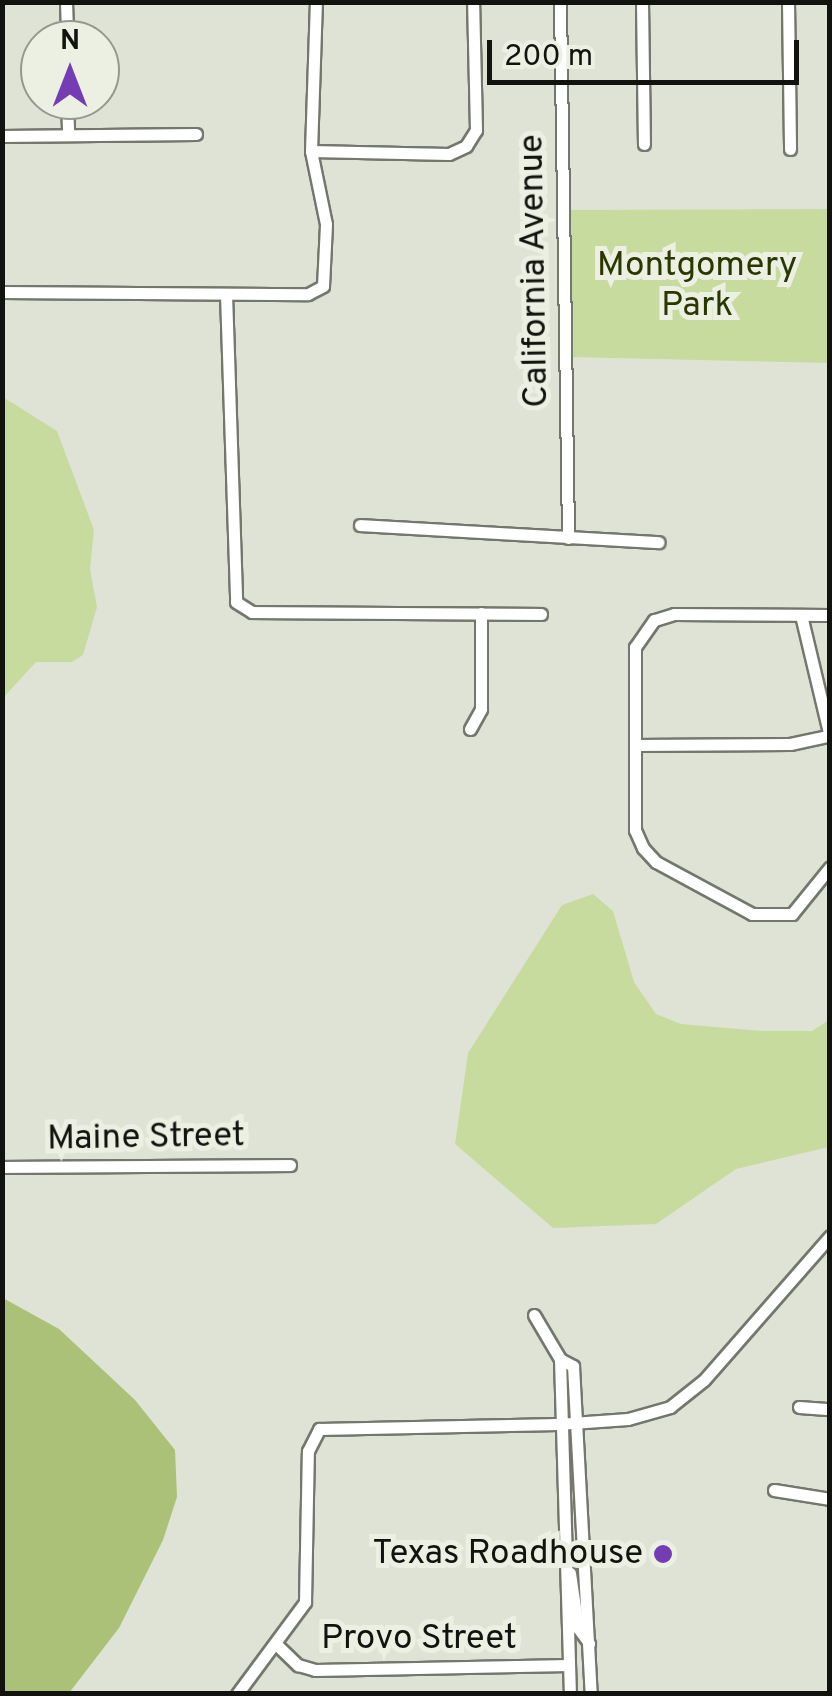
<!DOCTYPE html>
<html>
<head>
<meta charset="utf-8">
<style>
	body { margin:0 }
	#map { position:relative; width:832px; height:1696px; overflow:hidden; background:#dfe3d6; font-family:Overpass,sans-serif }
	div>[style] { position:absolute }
	.green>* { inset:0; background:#c8db9e }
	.water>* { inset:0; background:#abc178 }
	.roads { filter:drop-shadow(2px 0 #73776c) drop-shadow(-2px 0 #73776c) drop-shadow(0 2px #73776c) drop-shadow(0 -2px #73776c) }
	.minor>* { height:11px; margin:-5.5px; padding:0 5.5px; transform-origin:5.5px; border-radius:5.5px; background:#fff }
	.dots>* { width:28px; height:28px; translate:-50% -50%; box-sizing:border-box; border:5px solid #ecf0e3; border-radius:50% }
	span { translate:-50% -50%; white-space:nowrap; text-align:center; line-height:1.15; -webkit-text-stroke:10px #ecf0e3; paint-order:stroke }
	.park-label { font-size:35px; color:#2b3700 }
	.street-label { font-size:35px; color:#12130f }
	.poi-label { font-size:35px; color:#12130f }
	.right { translate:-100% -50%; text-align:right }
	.frame { position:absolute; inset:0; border:5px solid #12130f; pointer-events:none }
	.north { position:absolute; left:20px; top:20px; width:100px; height:100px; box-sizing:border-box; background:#ecf0e3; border:2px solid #95988e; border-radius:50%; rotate:0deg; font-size:28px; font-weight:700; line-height:40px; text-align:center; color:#12130f }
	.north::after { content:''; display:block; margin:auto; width:35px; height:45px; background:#753db3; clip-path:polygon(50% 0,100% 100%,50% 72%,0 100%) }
	.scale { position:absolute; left:487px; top:40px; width:312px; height:45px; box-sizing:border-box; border:5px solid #12130f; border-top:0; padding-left:12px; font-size:30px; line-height:35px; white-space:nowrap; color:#12130f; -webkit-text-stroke:8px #ecf0e3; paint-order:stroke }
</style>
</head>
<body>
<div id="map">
	<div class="green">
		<i style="clip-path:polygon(829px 209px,829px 363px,568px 357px,565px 210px)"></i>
		<i style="clip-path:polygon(3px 397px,57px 431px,94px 530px,90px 569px,97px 607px,83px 655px,72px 662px,36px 662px,3px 698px)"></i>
		<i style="clip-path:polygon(593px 894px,613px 911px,634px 982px,656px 1014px,681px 1024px,761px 1031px,812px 1031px,829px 1020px,829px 1147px,736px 1169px,656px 1224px,553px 1228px,455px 1144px,468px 1053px,562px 905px)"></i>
	</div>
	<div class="water">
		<i style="clip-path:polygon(3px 1298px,59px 1329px,135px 1400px,175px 1450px,177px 1497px,163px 1540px,119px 1628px,69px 1693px,3px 1693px)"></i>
	</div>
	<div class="roads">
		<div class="minor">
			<i style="left:66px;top:2px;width:38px;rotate:88deg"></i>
			<i style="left:560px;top:2px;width:536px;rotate:89.14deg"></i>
			<i style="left:642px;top:2px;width:142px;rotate:89.2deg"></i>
			<i style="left:788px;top:2px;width:147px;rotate:89.2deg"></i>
			<i style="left:67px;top:100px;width:35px;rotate:88deg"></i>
			<i style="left:2px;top:136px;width:194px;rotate:-0.6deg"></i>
			<i style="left:311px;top:151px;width:138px;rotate:1.2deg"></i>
			<i style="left:449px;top:154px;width:19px;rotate:-25deg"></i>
			<i style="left:466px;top:146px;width:19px;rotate:-58deg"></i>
			<i style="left:476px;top:130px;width:128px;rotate:-91.3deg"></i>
			<i style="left:2px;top:292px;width:306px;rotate:0.4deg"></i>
			<i style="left:308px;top:294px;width:17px;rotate:-28deg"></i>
			<i style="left:323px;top:286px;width:62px;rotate:-87.2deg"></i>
			<i style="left:326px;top:224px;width:75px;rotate:-101.6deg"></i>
			<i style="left:311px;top:151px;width:149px;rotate:-88.1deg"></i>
			<i style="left:226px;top:294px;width:308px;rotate:88.1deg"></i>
			<i style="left:236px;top:602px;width:19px;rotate:32deg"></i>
			<i style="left:252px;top:612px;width:289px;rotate:0.4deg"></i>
			<i style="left:360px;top:525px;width:299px;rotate:3.3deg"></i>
			<i style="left:801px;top:615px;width:125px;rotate:76.6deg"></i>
			<i style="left:830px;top:615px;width:156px;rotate:-179.6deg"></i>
			<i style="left:674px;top:614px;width:21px;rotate:163deg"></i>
			<i style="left:654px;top:620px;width:33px;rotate:125deg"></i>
			<i style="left:635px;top:647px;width:183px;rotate:90deg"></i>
			<i style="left:635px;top:830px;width:20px;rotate:66deg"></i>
			<i style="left:643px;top:848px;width:19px;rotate:47deg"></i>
			<i style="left:656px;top:862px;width:109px;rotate:28.4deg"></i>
			<i style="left:752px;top:914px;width:40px"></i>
			<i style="left:792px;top:914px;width:60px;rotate:-51deg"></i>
			<i style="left:470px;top:729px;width:23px;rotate:-61deg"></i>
			<i style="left:481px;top:709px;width:96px;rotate:-90deg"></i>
			<i style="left:635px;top:745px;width:155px;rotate:-0.4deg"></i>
			<i style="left:790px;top:744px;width:40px;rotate:-12deg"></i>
			<i style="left:2px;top:1167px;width:288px;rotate:-0.4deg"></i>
			<i style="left:534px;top:1315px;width:51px;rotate:59.4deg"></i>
			<i style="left:560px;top:1359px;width:15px;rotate:28deg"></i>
			<i style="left:573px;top:1366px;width:328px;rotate:86.9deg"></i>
			<i style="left:560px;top:1359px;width:335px;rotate:88.3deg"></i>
			<i style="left:799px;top:1407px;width:31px;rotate:4deg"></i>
			<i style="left:774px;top:1490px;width:57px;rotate:9.1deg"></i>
			<i style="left:570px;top:1573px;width:56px;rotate:81.7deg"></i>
			<i style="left:578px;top:1628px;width:19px;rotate:54deg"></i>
			<i style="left:278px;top:1646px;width:28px;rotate:44deg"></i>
			<i style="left:298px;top:1665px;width:18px;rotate:16deg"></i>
			<i style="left:315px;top:1670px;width:254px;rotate:-1.1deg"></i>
			<i style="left:237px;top:1694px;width:114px;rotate:-53.5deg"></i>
			<i style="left:305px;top:1602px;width:151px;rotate:-88.9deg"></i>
			<i style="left:308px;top:1451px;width:25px;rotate:-63deg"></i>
			<i style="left:319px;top:1429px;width:239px;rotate:-1.2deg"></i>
			<i style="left:558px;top:1424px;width:70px;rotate:-4.1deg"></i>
			<i style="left:628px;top:1419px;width:44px;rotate:-15.9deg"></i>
			<i style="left:670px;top:1407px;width:43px;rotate:-38.5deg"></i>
			<i style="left:704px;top:1380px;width:191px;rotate:-48.8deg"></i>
		</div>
	</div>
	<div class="dots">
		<i style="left:663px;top:1554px;background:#753db3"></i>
	</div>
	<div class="park-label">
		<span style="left:697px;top:286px">Montgomery<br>Park</span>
	</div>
	<div class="street-label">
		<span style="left:535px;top:271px;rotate:-91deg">California Avenue</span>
		<span style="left:146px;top:1138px;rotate:-1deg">Maine Street</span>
		<span style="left:419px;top:1639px">Provo Street</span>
	</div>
	<div class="poi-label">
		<span class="right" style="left:643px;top:1554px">Texas Roadhouse</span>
	</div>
	<div class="frame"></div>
	<div class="north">N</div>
	<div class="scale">200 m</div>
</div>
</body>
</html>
